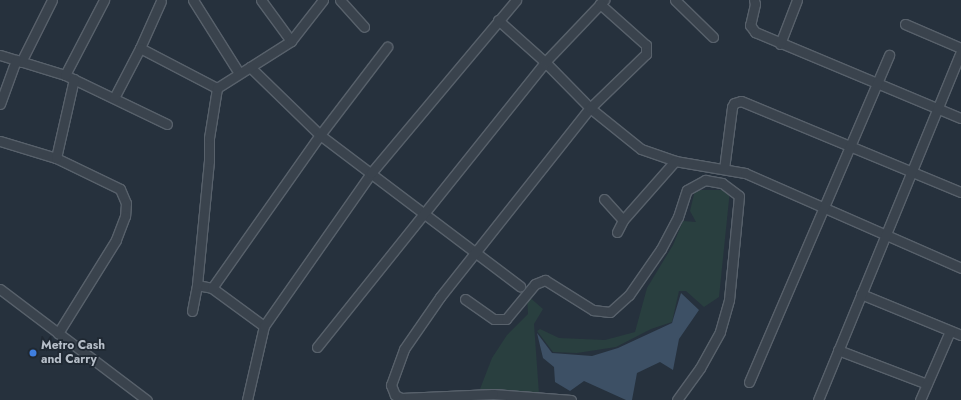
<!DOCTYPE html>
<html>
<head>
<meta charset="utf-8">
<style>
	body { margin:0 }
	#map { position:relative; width:961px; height:400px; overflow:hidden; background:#26313d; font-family:Jost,sans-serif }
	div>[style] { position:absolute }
	.green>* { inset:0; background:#293f3f }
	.water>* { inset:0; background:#3d5065 }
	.roads { filter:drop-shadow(1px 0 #58616b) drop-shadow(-1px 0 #58616b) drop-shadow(0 1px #58616b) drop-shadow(0 -1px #58616b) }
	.street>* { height:9px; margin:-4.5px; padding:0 4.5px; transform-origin:4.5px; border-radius:4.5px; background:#3a434d }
	.dots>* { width:11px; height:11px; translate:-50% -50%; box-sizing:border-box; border:2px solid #1f2832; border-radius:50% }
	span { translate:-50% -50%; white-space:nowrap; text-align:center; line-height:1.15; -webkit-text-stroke:3.5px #1f2832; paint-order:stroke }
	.poi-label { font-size:12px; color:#b6bec8; font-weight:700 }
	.left { translate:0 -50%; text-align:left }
</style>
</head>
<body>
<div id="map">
	<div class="green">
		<i style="clip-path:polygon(695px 190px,730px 190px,719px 297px,704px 307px,686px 291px,679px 291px,672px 322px,651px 329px,616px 347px,577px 353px,553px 352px,537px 331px,540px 329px,559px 338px,605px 340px,635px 332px,647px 288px,673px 245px,683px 221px,696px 222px,690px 211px)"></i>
		<i style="clip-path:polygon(527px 295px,543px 309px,534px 324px,539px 394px,521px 395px,480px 389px,492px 358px,507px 335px,528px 314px)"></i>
	</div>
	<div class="water">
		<i style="clip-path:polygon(681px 293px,699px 310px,679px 339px,673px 370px,660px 362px,637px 373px,632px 400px,626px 400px,584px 381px,570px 391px,555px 382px,554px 367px,543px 358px,537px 333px,552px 353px,592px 356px,618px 348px,672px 323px)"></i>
	</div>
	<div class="roads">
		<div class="street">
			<i style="left:193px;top:0;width:86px;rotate:57.8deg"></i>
			<i style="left:261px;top:0;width:51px;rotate:53.8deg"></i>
			<i style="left:340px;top:0;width:36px;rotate:48deg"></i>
			<i style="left:675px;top:0;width:53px;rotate:44.2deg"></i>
			<i style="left:754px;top:0;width:4px;rotate:76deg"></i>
			<i style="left:755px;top:4px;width:22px;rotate:103deg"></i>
			<i style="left:750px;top:25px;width:9px;rotate:54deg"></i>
			<i style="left:755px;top:32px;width:223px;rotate:22.7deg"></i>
			<i style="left:498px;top:20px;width:63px;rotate:41.8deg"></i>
			<i style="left:545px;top:62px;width:64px;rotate:45.6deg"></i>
			<i style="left:590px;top:108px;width:65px;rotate:38.8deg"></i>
			<i style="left:641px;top:149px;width:36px;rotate:19deg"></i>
			<i style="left:675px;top:161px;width:71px;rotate:9.7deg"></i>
			<i style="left:745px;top:173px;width:236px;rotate:23.7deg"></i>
			<i style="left:905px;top:24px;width:61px;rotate:23.2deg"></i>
			<i style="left:780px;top:44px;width:47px;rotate:-68.9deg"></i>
			<i style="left:140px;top:48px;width:51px;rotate:-65.9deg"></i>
			<i style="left:0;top:55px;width:68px;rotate:17.1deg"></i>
			<i style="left:65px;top:75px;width:113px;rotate:25.7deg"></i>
			<i style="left:21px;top:62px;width:69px;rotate:-63.4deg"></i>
			<i style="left:250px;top:67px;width:98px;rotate:44.2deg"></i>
			<i style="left:320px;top:135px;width:251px;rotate:37.1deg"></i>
			<i style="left:65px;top:75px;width:85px;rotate:-62.5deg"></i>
			<i style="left:114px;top:98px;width:56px;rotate:-62.5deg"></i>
			<i style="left:140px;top:48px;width:87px;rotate:27.5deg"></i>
			<i style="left:0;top:104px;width:47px;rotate:-70deg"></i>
			<i style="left:0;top:141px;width:59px;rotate:16.9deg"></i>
			<i style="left:56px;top:158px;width:71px;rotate:25.8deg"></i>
			<i style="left:120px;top:189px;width:15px;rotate:67deg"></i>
			<i style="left:126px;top:203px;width:13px;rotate:94deg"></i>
			<i style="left:125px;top:216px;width:26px;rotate:111deg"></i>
			<i style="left:116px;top:240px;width:110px;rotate:121.9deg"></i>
			<i style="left:56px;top:158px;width:81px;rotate:-77.2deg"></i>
			<i style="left:724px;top:169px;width:63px;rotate:-82.6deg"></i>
			<i style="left:732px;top:107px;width:4px;rotate:-63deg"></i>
			<i style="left:734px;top:103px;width:7px;rotate:-16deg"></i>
			<i style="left:741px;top:101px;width:238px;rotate:22.5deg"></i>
			<i style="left:604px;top:199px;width:28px;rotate:48deg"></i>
			<i style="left:617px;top:232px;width:13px;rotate:-63deg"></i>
			<i style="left:623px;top:220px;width:79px;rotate:-48.6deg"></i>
			<i style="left:197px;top:285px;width:15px;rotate:11deg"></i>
			<i style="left:212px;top:288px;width:64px;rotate:36.2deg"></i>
			<i style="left:212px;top:288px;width:187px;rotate:-54.8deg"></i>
			<i style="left:320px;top:135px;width:111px;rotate:-52.7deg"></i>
			<i style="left:0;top:289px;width:184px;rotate:37.1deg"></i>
			<i style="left:861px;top:294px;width:108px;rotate:22.3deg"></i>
			<i style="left:465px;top:299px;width:35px;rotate:35deg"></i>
			<i style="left:494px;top:319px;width:12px"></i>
			<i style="left:506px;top:319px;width:45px;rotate:-50.4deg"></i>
			<i style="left:535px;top:284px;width:11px;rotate:-22deg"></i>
			<i style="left:545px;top:280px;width:57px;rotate:32deg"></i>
			<i style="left:593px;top:310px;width:17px;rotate:7deg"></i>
			<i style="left:610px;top:312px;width:25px;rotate:-42deg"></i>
			<i style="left:629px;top:295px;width:56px;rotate:-55.2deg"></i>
			<i style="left:661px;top:249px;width:36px;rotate:-62deg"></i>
			<i style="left:678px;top:217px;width:28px;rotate:-72deg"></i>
			<i style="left:687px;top:190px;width:21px;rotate:-29deg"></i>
			<i style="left:705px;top:180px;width:17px;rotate:10deg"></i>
			<i style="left:722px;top:183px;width:21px;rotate:37deg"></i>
			<i style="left:739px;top:196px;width:104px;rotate:95.5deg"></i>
			<i style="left:729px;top:300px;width:33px;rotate:106deg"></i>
			<i style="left:720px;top:332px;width:41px;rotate:119.1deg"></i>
			<i style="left:700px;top:368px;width:39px;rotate:126deg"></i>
			<i style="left:192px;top:311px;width:26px;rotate:-79deg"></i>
			<i style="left:197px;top:285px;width:125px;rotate:-84.5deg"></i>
			<i style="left:209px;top:161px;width:23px;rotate:-90deg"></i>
			<i style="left:209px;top:138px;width:51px;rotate:-80.9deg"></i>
			<i style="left:217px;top:88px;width:88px;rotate:-32.4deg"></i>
			<i style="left:291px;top:41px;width:52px;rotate:-52deg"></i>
			<i style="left:317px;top:347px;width:365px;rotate:-51.3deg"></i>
			<i style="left:545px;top:62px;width:86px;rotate:-46.4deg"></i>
			<i style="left:838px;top:350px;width:95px;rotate:20.9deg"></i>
			<i style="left:749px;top:382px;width:356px;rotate:-66.8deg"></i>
			<i style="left:247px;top:400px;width:76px;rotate:-77.1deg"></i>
			<i style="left:264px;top:326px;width:187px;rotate:-55deg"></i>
			<i style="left:371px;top:173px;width:226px;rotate:-50deg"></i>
			<i style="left:571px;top:400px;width:78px;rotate:-175.6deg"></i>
			<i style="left:493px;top:394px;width:92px;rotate:177.5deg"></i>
			<i style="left:401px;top:398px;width:7px;rotate:-153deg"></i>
			<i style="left:395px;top:395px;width:11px;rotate:-112deg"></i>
			<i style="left:391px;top:385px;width:38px;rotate:-70deg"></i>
			<i style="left:404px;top:349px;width:63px;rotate:-55.3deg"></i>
			<i style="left:440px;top:297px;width:241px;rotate:-51.6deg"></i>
			<i style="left:590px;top:108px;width:78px;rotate:-44deg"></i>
			<i style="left:646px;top:54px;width:9px;rotate:-90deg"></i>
			<i style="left:646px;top:45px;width:62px;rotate:-138.3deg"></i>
			<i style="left:818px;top:400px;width:376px;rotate:-67.7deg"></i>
			<i style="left:920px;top:400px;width:75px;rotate:-66.5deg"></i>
		</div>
	</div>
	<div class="dots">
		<i style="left:33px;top:353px;background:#3f7fe0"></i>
	</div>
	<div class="poi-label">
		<span class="left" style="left:41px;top:353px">Metro Cash<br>and Carry</span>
	</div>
</div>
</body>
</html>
